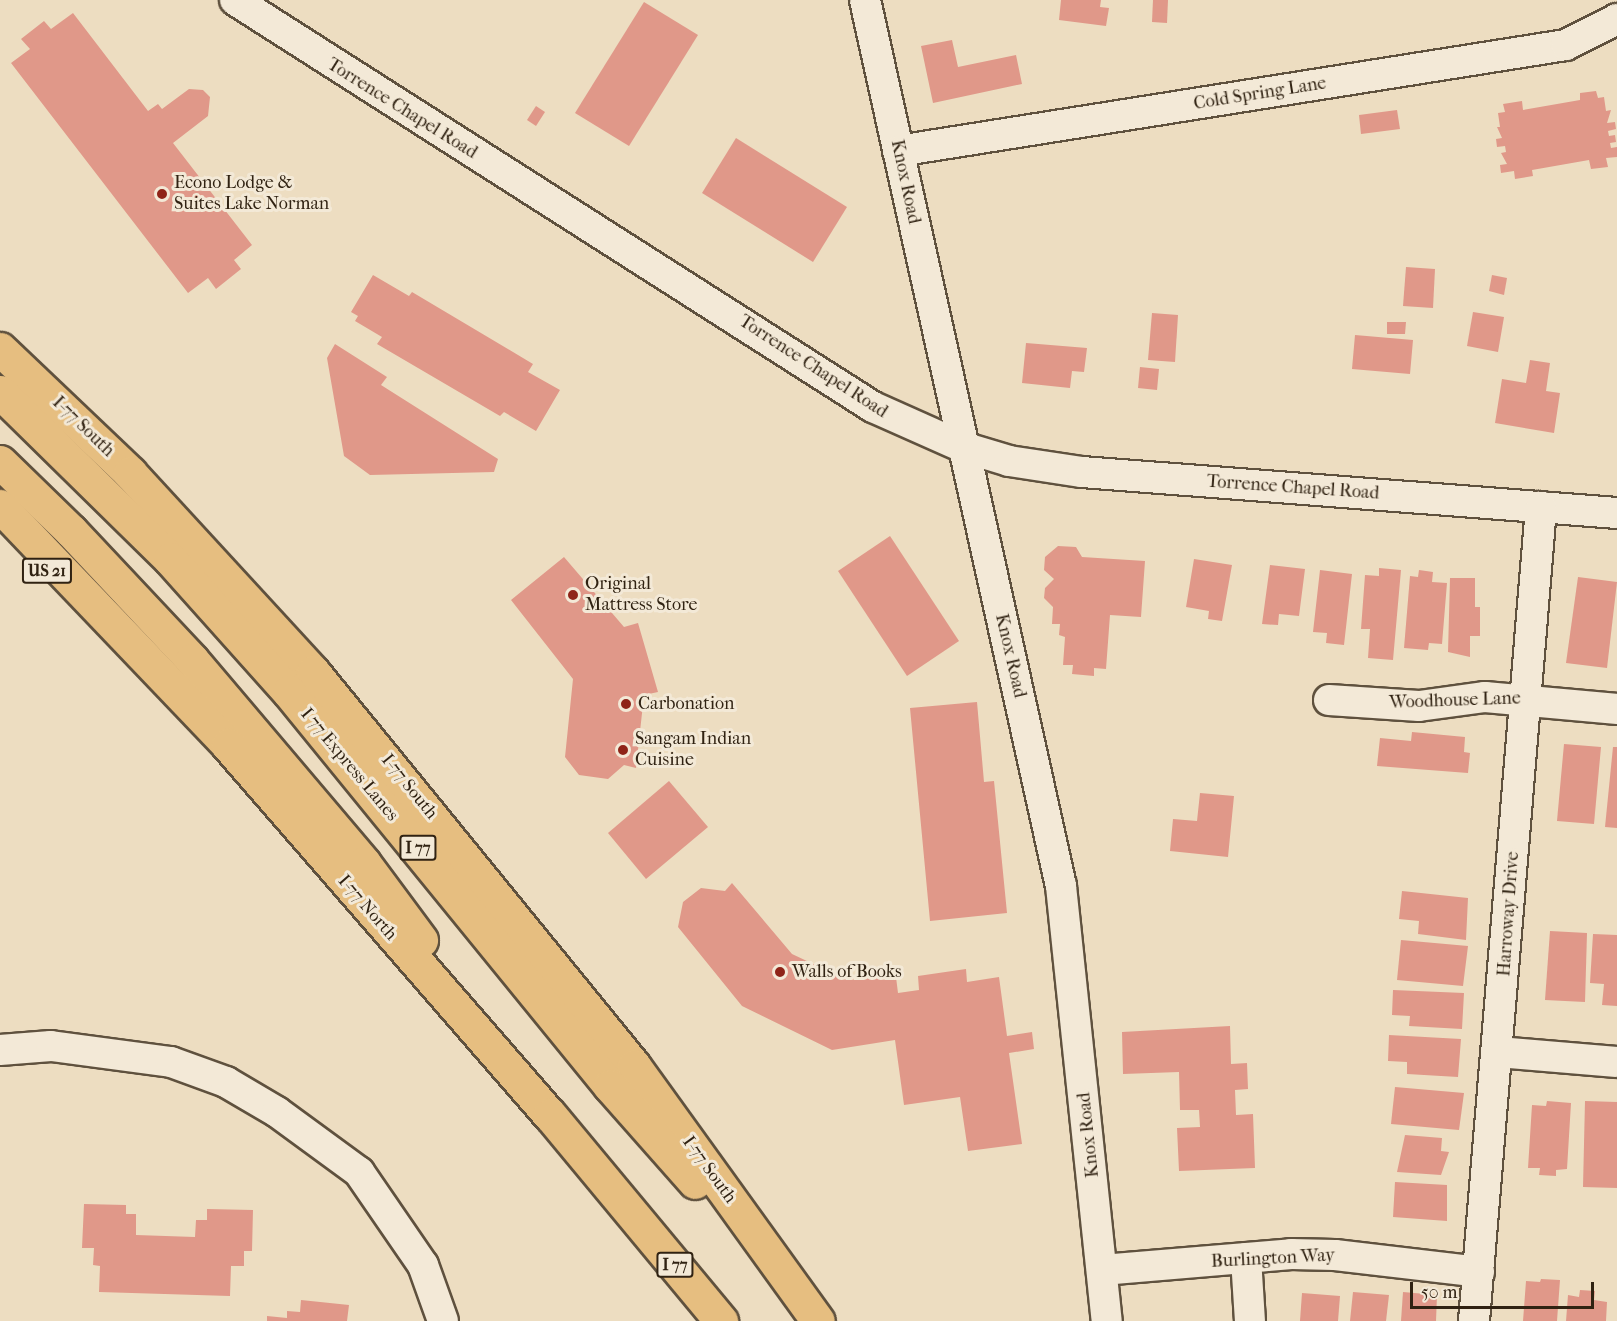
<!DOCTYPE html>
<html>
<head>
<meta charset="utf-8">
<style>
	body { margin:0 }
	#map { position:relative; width:1617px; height:1321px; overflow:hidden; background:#edddc1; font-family:"IM FELL French Canon",serif }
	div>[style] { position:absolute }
	.building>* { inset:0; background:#e09889 }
	.roads { filter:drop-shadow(2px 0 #5f513e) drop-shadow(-2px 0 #5f513e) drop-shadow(0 2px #5f513e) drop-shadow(0 -2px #5f513e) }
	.minor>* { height:30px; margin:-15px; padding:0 15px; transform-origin:15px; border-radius:15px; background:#f3e9d7 }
	.highway>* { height:33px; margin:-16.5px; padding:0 16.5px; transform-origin:16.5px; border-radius:16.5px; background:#e6be80 }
	.dots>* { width:16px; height:16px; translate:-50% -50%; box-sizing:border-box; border:3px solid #f3e9d7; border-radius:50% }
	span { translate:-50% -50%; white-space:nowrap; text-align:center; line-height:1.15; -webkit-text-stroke:6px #f3e9d7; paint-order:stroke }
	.shield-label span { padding:2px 4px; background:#f3e9d7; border:2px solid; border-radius:4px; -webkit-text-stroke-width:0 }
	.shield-label { font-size:16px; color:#302212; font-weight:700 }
	.street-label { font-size:18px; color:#302212 }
	.poi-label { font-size:18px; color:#302212 }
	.left { translate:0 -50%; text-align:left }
	.scale { position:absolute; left:1410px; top:1282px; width:184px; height:27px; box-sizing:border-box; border:3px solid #302212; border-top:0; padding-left:8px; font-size:18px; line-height:21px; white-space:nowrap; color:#302212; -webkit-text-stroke:4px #f3e9d7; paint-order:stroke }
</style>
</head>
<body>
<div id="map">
	<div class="building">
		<i style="clip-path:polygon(1061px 0,1101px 0,1100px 7px,1109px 8px,1106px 26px,1059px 20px)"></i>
		<i style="clip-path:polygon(1153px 0,1168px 0,1167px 23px,1152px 22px)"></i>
		<i style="clip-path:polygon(644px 2px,698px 35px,629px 146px,575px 113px)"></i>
		<i style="clip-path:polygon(73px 13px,148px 111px,158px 104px,162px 109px,189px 89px,203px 90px,210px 97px,208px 116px,173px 143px,252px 245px,234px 260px,241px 269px,216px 289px,208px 278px,188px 293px,11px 63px,30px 49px,21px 39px,44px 21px,51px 29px)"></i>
		<i style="clip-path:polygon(952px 40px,958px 67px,1016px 55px,1022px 84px,933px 103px,921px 46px)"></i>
		<i style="clip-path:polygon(1596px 91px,1598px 98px,1604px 97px,1606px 111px,1611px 110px,1607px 123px,1615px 122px,1616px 129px,1608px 131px,1609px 136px,1615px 135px,1616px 142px,1610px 143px,1611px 148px,1617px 147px,1617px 157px,1606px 158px,1608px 167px,1591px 169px,1589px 160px,1532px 170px,1533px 176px,1515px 179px,1514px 171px,1501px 173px,1500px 165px,1507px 164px,1501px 153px,1506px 152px,1505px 146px,1497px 147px,1496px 139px,1502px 138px,1497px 127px,1500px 127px,1498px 113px,1505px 112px,1503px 104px,1522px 101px,1523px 110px,1580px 100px,1580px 93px)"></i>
		<i style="clip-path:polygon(536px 106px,545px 112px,536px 126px,527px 120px)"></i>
		<i style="clip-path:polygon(1397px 110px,1400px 129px,1361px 134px,1359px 115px)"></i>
		<i style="clip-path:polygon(736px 138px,847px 207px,813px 262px,702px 193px)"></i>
		<i style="clip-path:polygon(1406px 267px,1435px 269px,1433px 308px,1403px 306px)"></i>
		<i style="clip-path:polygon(373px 275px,409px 296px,412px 292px,533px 364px,528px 372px,560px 390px,536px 431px,504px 412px,500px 416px,377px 344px,382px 337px,355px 321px,358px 316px,351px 312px)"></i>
		<i style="clip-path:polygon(1492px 275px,1507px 278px,1504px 295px,1489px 291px)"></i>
		<i style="clip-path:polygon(1473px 312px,1504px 317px,1498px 352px,1467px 346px)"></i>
		<i style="clip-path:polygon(1152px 313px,1178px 315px,1175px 362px,1148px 360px)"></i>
		<i style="clip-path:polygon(1387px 322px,1406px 322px,1405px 334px,1387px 334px)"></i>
		<i style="clip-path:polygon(1355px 335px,1413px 340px,1410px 374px,1352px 369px)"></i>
		<i style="clip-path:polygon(1026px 343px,1087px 348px,1084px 372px,1072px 371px,1070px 388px,1022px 383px)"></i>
		<i style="clip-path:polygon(335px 344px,387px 377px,381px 385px,498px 459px,494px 472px,370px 475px,344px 456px,327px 358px)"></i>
		<i style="clip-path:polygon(1530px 360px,1550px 363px,1546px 391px,1560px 393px,1554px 433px,1495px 423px,1502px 379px,1526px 383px)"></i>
		<i style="clip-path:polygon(1140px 367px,1159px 369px,1157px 390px,1138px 388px)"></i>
		<i style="clip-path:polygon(890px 536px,959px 641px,907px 676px,838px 571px)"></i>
		<i style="clip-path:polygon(1058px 546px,1076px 547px,1082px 557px,1145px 561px,1141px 617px,1110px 615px,1106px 669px,1094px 668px,1094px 676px,1072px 674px,1073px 665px,1063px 665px,1065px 637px,1059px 635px,1060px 624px,1052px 624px,1053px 607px,1044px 598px,1045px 588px,1054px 579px,1044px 570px,1045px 557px)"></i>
		<i style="clip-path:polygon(564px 557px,624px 627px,638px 623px,658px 692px,644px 695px,636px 768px,624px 765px,608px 779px,579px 775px,565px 757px,573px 679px,511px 600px)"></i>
		<i style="clip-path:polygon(1194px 559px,1232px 565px,1222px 621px,1208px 619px,1209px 611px,1186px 607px)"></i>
		<i style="clip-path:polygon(1270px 565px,1305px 569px,1299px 616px,1279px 614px,1278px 625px,1262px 624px)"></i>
		<i style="clip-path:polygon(1379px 568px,1401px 570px,1393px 660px,1368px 658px,1370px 629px,1361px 629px,1365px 575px,1379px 576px)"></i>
		<i style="clip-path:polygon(1320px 570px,1352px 574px,1344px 645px,1326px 643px,1327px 633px,1313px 632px)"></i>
		<i style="clip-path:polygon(1419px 570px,1433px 572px,1432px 582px,1447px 583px,1442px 644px,1429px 643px,1428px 650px,1404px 648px,1410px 576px,1418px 577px)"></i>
		<i style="clip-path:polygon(1578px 577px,1617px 582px,1607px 668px,1566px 663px)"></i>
		<i style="clip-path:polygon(1450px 578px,1475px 578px,1475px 607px,1480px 607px,1480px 636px,1470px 636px,1470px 657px,1448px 652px)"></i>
		<i style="clip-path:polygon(977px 702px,984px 782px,994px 781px,1007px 913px,930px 921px,910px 708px)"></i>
		<i style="clip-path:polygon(1412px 732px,1465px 737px,1464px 752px,1470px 753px,1468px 773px,1377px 766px,1380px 738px,1411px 741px)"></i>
		<i style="clip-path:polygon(1564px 744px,1601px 747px,1594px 824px,1557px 821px)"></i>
		<i style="clip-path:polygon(1613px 747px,1617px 747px,1617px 828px,1605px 827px)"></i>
		<i style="clip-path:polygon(669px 781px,708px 827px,646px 879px,608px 833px)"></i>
		<i style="clip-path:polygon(1200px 793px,1234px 796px,1228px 857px,1170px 851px,1173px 819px,1197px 821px)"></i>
		<i style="clip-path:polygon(732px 883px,792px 954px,843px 978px,895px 969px,898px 993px,919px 990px,918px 976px,966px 969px,967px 982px,999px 977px,1007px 1036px,1032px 1032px,1034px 1049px,1009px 1053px,1022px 1144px,968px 1151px,960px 1097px,904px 1105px,895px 1040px,832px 1050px,742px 1006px,678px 927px,683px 902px,701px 888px,725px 891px)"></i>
		<i style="clip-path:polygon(1402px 891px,1468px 898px,1466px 940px,1418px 934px,1419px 921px,1399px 919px)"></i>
		<i style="clip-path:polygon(1550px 931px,1587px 933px,1585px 1002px,1545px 1000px)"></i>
		<i style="clip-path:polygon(1593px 934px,1617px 935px,1617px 1006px,1602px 1005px,1604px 984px,1590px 983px)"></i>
		<i style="clip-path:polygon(1401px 940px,1468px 946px,1463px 986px,1397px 980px)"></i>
		<i style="clip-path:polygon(1393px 990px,1464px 993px,1462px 1029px,1409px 1026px,1410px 1016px,1392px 1015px)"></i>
		<i style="clip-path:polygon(1230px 1026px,1231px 1064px,1247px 1063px,1248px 1089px,1235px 1090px,1236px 1115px,1253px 1114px,1255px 1168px,1179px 1171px,1177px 1128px,1200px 1127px,1199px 1110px,1180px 1110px,1179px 1072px,1123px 1074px,1122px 1032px)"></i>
		<i style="clip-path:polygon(1389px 1035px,1461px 1039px,1458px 1077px,1407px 1074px,1407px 1062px,1388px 1061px)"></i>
		<i style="clip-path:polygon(1395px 1087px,1464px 1093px,1459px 1130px,1391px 1124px)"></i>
		<i style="clip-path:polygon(1547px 1101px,1571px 1103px,1567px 1169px,1556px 1170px,1556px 1176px,1539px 1175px,1540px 1168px,1528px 1168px,1532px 1105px,1546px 1106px)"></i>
		<i style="clip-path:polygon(1585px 1101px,1617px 1102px,1617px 1188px,1583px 1187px)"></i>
		<i style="clip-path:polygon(1405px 1135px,1442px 1138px,1441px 1151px,1449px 1152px,1441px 1175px,1397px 1172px)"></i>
		<i style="clip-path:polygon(1395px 1182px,1447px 1185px,1447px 1221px,1393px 1217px)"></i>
		<i style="clip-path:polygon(84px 1204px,126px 1205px,126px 1214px,136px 1214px,136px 1235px,195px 1237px,196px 1220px,207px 1220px,207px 1209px,253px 1210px,252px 1251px,244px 1251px,244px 1266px,231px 1266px,230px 1296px,99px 1292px,100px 1266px,93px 1265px,94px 1248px,82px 1248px)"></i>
		<i style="clip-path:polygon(1541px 1279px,1560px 1280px,1557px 1321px,1523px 1321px,1526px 1281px,1540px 1282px)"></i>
		<i style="clip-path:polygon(1580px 1290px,1595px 1291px,1594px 1300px,1607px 1302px,1606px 1321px,1566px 1321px,1568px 1295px,1579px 1297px)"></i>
		<i style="clip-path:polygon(1353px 1292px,1389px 1295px,1386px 1321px,1350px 1321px)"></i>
		<i style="clip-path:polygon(1403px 1292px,1437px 1295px,1436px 1321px,1401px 1321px)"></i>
		<i style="clip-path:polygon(1302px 1293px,1340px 1296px,1338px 1321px,1300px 1321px)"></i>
		<i style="clip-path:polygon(301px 1300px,349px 1305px,347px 1321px,267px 1321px,267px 1316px,287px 1318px,287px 1311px,300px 1312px)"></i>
	</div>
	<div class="roads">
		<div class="minor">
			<i style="left:235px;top:0;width:757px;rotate:32.54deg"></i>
			<i style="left:873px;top:407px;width:98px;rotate:24deg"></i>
			<i style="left:963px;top:447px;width:48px;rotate:16.9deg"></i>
			<i style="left:1009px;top:461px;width:74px;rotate:8.6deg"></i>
			<i style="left:1082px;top:472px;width:537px;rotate:4.38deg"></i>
			<i style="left:865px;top:0;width:907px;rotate:77.53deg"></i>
			<i style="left:1061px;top:886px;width:437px;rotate:84deg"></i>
			<i style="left:898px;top:151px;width:676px;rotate:-9.02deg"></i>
			<i style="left:1566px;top:45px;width:57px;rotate:-27deg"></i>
			<i style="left:1329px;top:700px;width:90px;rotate:3.8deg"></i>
			<i style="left:1419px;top:706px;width:67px;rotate:-7.8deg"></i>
			<i style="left:1485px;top:697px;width:133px;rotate:5.2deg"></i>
			<i style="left:0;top:1050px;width:51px;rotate:-4.5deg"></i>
			<i style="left:51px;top:1046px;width:121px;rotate:7.6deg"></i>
			<i style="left:171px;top:1062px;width:59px;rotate:20deg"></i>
			<i style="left:226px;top:1082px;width:59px;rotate:30.5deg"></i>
			<i style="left:277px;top:1112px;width:102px;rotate:36.2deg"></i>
			<i style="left:359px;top:1172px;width:113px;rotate:55.5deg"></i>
			<i style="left:423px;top:1265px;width:59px;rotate:70.3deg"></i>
			<i style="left:1498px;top:1052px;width:119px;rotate:4.8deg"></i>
			<i style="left:1246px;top:1258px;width:63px;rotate:86.4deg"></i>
			<i style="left:1102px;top:1270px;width:190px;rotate:-4.8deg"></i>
			<i style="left:1291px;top:1254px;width:44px;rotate:1.3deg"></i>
			<i style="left:1335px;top:1255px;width:145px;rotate:6.7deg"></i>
			<i style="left:1474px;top:1321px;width:817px;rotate:-85.29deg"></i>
		</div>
		<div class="highway">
			<i style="left:0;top:349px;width:180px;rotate:43.6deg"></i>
			<i style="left:130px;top:473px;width:270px;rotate:47.4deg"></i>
			<i style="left:313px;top:672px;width:508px;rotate:50.83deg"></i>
			<i style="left:634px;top:1066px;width:314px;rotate:54.2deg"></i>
			<i style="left:0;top:392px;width:238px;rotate:44.5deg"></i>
			<i style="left:170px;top:559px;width:178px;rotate:48.2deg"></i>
			<i style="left:289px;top:692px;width:508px;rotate:50.83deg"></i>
			<i style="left:610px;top:1086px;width:128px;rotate:48.5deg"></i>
			<i style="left:0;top:462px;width:99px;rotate:44.2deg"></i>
			<i style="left:71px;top:531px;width:177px;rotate:46.8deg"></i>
			<i style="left:192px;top:660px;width:266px;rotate:49.7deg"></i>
			<i style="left:364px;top:863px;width:96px;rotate:53.5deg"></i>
			<i style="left:0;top:506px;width:330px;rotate:46.3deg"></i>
			<i style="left:228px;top:745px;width:490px;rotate:49deg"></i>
			<i style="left:550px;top:1115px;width:268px;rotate:50.3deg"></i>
		</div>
	</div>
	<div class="dots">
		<i style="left:162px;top:194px;background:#8f2418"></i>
		<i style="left:573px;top:595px;background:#8f2418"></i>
		<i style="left:626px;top:704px;background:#8f2418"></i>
		<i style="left:623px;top:750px;background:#8f2418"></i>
		<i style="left:780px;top:972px;background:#8f2418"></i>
	</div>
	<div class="shield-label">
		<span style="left:47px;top:571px">US 21</span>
		<span style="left:418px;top:848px">I 77</span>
		<span style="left:675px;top:1265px">I 77</span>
	</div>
	<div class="street-label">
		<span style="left:1260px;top:94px;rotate:-9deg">Cold Spring Lane</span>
		<span style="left:402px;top:109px;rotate:32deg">Torrence Chapel Road</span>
		<span style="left:905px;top:182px;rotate:78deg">Knox Road</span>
		<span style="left:813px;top:367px;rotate:33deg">Torrence Chapel Road</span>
		<span style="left:83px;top:427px;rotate:44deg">I-77 South</span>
		<span style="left:1293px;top:488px;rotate:4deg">Torrence Chapel Road</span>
		<span style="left:1010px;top:656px;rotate:77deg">Knox Road</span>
		<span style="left:1455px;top:701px;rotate:-2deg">Woodhouse Lane</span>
		<span style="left:349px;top:765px;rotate:50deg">I 77 Express Lanes</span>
		<span style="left:409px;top:787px;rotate:51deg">I-77 South</span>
		<span style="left:367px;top:908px;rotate:49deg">I-77 North</span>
		<span style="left:1509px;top:914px;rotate:-86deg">Harroway Drive</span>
		<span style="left:1089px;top:1135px;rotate:-96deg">Knox Road</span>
		<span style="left:709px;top:1170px;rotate:54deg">I-77 South</span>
		<span style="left:1273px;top:1259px;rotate:-3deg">Burlington Way</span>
	</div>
	<div class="poi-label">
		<span class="left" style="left:174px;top:194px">Econo Lodge &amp;<br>Suites Lake Norman</span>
		<span class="left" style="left:585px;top:595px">Original<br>Mattress Store</span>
		<span class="left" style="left:638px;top:704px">Carbonation</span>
		<span class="left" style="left:635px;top:750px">Sangam Indian<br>Cuisine</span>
		<span class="left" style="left:792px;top:972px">Walls of Books</span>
	</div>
	<div class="scale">50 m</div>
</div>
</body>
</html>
